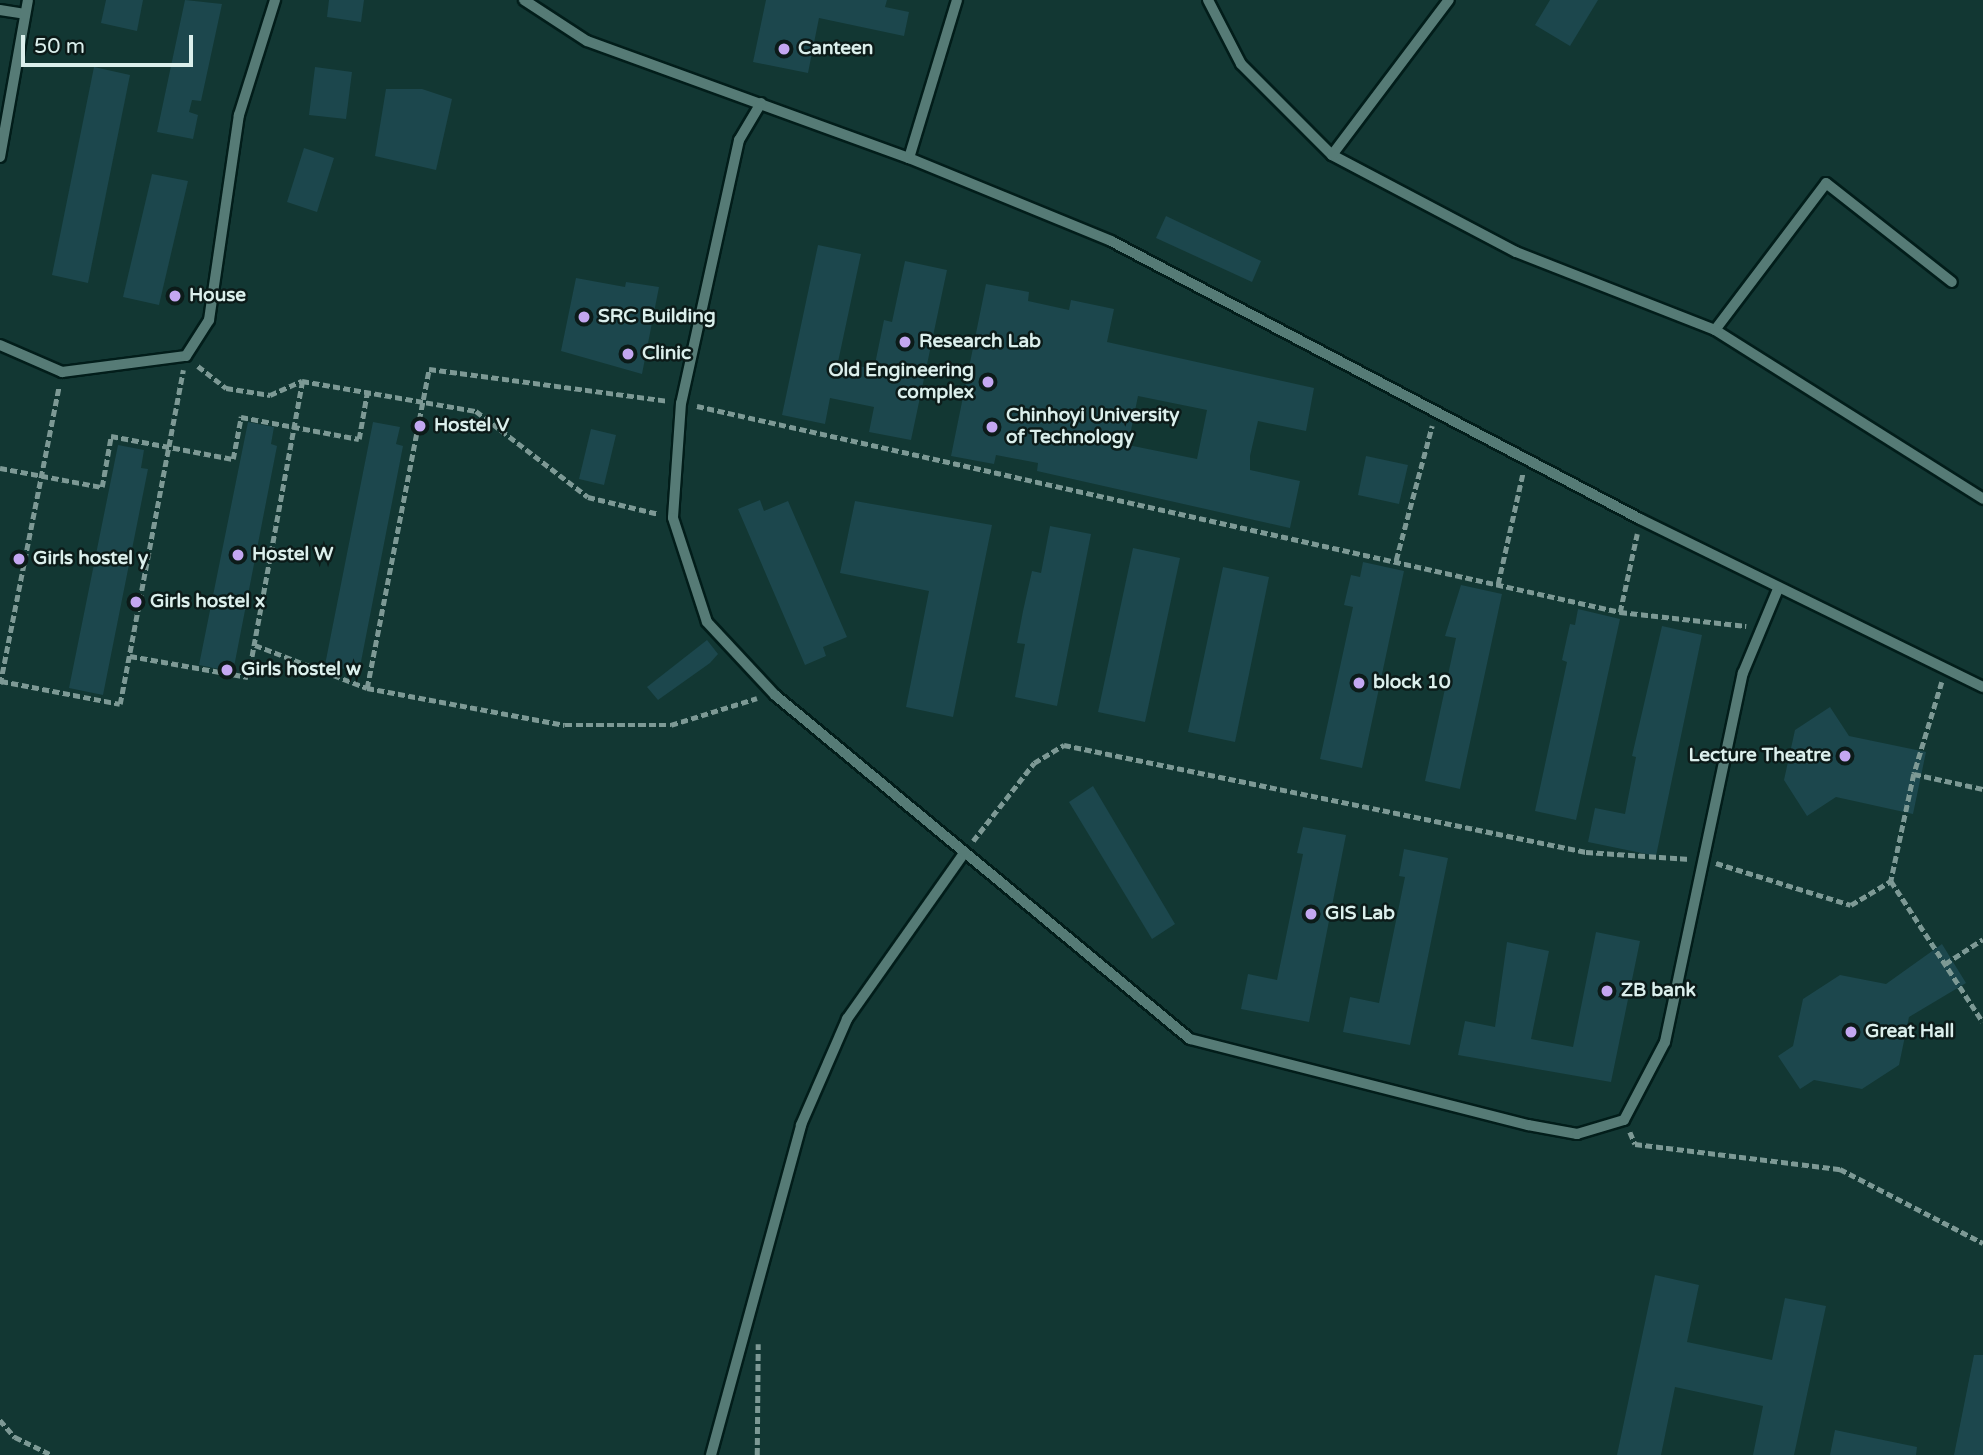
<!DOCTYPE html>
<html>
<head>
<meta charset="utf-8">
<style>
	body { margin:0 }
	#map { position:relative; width:1983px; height:1455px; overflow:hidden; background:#123733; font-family:"Varela Round",sans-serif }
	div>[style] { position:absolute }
	.building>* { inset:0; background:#1c474d }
	.path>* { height:4.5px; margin-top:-2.25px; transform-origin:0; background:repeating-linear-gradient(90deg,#7d9995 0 7px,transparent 0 10.5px) }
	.roads { filter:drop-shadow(2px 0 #021d1a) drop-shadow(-2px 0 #021d1a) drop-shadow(0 2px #021d1a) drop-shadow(0 -2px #021d1a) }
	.lane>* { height:10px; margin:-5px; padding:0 5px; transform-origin:5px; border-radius:5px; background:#567b76 }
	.dots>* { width:19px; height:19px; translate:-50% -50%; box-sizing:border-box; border:4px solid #0c1b19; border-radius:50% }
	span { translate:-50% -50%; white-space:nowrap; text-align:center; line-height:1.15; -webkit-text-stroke:5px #0c1b19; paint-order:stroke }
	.poi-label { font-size:19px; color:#dbefec; font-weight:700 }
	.left { translate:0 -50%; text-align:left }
	.right { translate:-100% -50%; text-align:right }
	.scale { position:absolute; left:21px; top:35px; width:172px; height:32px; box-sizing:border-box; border:4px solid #dbefec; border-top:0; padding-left:9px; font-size:21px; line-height:24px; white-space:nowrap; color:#dbefec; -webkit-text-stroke:5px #0c1b19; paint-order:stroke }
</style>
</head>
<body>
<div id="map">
	<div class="building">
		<i style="clip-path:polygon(106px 0,143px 0,137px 31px,101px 23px)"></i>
		<i style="clip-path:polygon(185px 0,222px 4px,201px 101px,192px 100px,189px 112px,198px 115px,193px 139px,157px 132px)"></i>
		<i style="clip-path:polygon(329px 0,364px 0,361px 22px,327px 17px)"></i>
		<i style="clip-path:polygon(766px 0,887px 0,885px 7px,909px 12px,904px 36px,819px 18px,808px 73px,753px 62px)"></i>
		<i style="clip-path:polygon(1550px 0,1598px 0,1570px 46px,1535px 25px)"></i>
		<i style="clip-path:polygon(94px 67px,130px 75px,88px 283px,52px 275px)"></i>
		<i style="clip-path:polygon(315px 67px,352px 72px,346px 119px,309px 115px)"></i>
		<i style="clip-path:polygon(386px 89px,422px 89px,452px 99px,436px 170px,375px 156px)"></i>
		<i style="clip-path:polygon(304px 148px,334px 158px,317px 212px,287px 202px)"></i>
		<i style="clip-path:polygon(152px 174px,188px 181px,159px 305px,123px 297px)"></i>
		<i style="clip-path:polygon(1166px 216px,1261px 261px,1252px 282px,1156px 238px)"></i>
		<i style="clip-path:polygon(818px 245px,861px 254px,838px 362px,874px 369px,884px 320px,892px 322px,905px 261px,947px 270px,911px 440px,869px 432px,874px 407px,830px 398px,825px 424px,782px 415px)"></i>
		<i style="clip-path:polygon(576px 278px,625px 287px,626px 282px,659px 287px,642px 374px,561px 351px)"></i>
		<i style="clip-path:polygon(evenodd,986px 284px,1029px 292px,1028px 301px,1069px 310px,1071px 300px,1114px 309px,1107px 342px,1314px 388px,1306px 431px,1258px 421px,1250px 456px,1250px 470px,1300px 481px,1290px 528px,1037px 471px,1038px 463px,996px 455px,994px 464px,951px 456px,986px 284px,1138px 396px,1207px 410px,1197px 459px,1128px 445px,1138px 396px)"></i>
		<i style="clip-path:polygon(248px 422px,274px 427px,271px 444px,277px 446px,233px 672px,199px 665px)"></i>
		<i style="clip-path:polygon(373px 422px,400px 427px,396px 444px,403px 446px,359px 672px,325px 665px)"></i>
		<i style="clip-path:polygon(591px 429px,616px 435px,604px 485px,579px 479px)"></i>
		<i style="clip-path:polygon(118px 445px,144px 450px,141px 468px,148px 469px,103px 695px,69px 688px)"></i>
		<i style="clip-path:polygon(1366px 456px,1408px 465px,1399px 504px,1358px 495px)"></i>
		<i style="clip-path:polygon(760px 500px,764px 511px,788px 501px,847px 637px,823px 647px,826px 656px,805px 665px,738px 509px)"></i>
		<i style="clip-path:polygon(855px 501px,992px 525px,953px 717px,906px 707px,929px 591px,840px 573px)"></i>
		<i style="clip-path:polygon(1050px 526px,1091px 534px,1057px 706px,1015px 697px,1025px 644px,1017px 643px,1023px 611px,1032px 571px,1041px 573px)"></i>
		<i style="clip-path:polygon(1133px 548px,1180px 558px,1145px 722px,1098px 712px)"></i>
		<i style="clip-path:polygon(1363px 562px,1404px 571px,1362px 768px,1320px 759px,1353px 607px,1344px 605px,1351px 575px,1360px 577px)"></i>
		<i style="clip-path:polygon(1223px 567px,1269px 577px,1235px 742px,1188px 732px)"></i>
		<i style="clip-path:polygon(1461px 585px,1502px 594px,1460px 789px,1425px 781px,1456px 638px,1445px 636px)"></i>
		<i style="clip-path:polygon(1578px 609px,1620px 619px,1576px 820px,1535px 811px,1567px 662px,1562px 660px,1570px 624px,1575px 625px)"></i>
		<i style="clip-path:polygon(1662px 626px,1702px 635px,1656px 856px,1588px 842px,1595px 808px,1625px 814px,1636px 757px,1632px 756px)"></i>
		<i style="clip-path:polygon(707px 640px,718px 654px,710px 663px,658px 700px,647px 687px)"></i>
		<i style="clip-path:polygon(1830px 707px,1849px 736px,1926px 752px,1913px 814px,1836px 797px,1807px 816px,1784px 780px,1795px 730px)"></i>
		<i style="clip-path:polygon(1093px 786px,1175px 924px,1152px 939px,1069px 802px)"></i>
		<i style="clip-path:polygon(1303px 827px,1346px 835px,1309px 1022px,1241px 1009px,1248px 974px,1277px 980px,1303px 854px,1297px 853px)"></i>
		<i style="clip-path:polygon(1404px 849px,1448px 858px,1410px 1045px,1343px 1032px,1350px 997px,1379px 1003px,1405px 877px,1399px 876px)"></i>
		<i style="clip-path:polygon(1596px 932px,1640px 941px,1611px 1082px,1458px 1055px,1465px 1021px,1495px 1027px,1507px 942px,1549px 951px,1531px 1039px,1573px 1047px)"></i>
		<i style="clip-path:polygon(1942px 944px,1966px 983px,1909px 1017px,1899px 1065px,1862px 1089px,1814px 1080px,1800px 1089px,1778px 1056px,1793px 1046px,1803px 999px,1840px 975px,1886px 984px)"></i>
		<i style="clip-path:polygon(1655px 1275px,1699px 1285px,1687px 1342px,1772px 1360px,1785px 1298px,1826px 1306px,1794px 1455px,1753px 1455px,1763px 1406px,1675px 1387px,1661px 1455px,1617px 1455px)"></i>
		<i style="clip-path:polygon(1974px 1355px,1983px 1355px,1983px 1455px,1954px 1455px)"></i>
		<i style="clip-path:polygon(1835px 1430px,1917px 1447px,1916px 1455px,1830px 1455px)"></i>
	</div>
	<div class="path">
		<i style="left:198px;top:366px;width:36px;rotate:38deg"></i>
		<i style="left:226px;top:388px;width:45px;rotate:9deg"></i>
		<i style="left:270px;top:395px;width:35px;rotate:-24deg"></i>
		<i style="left:302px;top:381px;width:177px;rotate:9.8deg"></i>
		<i style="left:476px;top:411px;width:141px;rotate:37.5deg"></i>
		<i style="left:588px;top:497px;width:73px;rotate:13.5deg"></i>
		<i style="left:697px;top:406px;width:946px;rotate:12.58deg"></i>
		<i style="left:1620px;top:612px;width:127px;rotate:6.3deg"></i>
		<i style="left:0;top:468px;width:104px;rotate:10.6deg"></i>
		<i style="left:102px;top:487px;width:52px;rotate:-80deg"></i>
		<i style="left:111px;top:436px;width:124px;rotate:10.7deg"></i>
		<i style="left:233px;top:459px;width:43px;rotate:-79.2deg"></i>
		<i style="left:241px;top:417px;width:120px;rotate:10.6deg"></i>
		<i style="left:359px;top:439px;width:47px;rotate:-80.1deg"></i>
		<i style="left:1396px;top:560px;width:139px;rotate:-75deg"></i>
		<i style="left:1498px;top:584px;width:115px;rotate:-77.4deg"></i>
		<i style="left:1620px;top:612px;width:80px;rotate:-77.7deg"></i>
		<i style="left:255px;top:645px;width:120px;rotate:21deg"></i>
		<i style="left:367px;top:688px;width:201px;rotate:10.6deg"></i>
		<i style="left:565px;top:725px;width:106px"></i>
		<i style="left:671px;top:725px;width:90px;rotate:-17.4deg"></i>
		<i style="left:130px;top:656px;width:120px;rotate:10.1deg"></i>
		<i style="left:248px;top:677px;width:300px;rotate:-79.6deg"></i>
		<i style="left:1px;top:681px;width:121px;rotate:10.9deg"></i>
		<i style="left:120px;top:704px;width:340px;rotate:-79.3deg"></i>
		<i style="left:1942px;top:682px;width:96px;rotate:106.9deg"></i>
		<i style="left:1914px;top:774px;width:109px;rotate:102.1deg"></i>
		<i style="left:1891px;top:881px;width:168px;rotate:56.9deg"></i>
		<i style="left:0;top:684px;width:304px;rotate:-78.8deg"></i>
		<i style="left:367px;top:688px;width:325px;rotate:-79deg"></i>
		<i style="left:429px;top:369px;width:241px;rotate:7.6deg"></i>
		<i style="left:1914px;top:774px;width:71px;rotate:12.3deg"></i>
		<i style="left:973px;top:841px;width:99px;rotate:-52deg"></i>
		<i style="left:1034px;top:763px;width:35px;rotate:-31deg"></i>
		<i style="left:1064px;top:745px;width:533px;rotate:11.58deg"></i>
		<i style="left:1586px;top:852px;width:104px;rotate:3.9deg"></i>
		<i style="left:1716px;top:863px;width:141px;rotate:17.3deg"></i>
		<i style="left:1851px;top:905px;width:47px;rotate:-31deg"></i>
		<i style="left:1945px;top:964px;width:45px;rotate:-33.3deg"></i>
		<i style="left:1630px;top:1132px;width:13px;rotate:67deg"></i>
		<i style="left:1635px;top:1144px;width:207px;rotate:7deg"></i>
		<i style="left:1840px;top:1169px;width:161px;rotate:27.4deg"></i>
		<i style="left:0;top:1420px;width:23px;rotate:49deg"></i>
		<i style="left:15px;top:1437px;width:41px;rotate:25.9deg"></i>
		<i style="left:757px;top:1455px;width:111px;rotate:-89.5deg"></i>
	</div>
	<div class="roads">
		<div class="lane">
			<i style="left:524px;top:0;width:75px;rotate:33.1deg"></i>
			<i style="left:587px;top:41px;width:343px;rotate:20deg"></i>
			<i style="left:909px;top:158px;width:218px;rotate:22.3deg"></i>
			<i style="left:1111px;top:241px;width:598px;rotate:27.72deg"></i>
			<i style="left:1640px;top:519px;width:382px;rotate:26.1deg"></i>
			<i style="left:1208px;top:0;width:72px;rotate:62.7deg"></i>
			<i style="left:1241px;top:64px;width:129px;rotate:45deg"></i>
			<i style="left:1332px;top:155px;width:208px;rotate:27.8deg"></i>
			<i style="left:1516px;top:252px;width:214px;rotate:21.4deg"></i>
			<i style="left:1715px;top:330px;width:317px;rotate:32.2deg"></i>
			<i style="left:0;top:10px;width:25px;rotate:9deg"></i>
			<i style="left:761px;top:103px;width:43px;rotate:120.7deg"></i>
			<i style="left:739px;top:140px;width:269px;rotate:102.4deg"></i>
			<i style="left:681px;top:403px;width:115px;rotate:94deg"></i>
			<i style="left:673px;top:518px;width:109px;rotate:71.9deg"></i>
			<i style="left:707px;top:622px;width:100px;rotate:47deg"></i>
			<i style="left:775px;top:695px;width:539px;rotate:39.66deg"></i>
			<i style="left:1190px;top:1039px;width:349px;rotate:14.3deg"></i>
			<i style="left:1528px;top:1125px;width:50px;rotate:10.4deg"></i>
			<i style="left:1577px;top:1134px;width:49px;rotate:-16.6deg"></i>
			<i style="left:1624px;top:1120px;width:88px;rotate:-62.3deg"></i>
			<i style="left:1665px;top:1042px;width:377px;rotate:-78.1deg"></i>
			<i style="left:1743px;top:673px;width:91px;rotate:-67.4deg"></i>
			<i style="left:1332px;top:155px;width:194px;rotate:-53deg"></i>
			<i style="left:0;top:157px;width:159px;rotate:-79.9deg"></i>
			<i style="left:909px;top:158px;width:165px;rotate:-73.1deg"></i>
			<i style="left:1715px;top:330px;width:184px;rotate:-52.9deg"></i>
			<i style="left:1826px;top:183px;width:160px;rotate:38.2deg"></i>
			<i style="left:0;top:345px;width:68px;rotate:23.5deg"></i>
			<i style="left:62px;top:372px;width:125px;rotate:-7.4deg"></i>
			<i style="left:186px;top:356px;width:43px;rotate:-57.4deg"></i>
			<i style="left:209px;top:320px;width:207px;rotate:-81.7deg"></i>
			<i style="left:239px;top:115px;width:121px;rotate:-72.6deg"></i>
			<i style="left:711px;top:1455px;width:342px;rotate:-74.7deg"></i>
			<i style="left:801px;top:1125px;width:116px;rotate:-66.5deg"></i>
			<i style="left:847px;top:1019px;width:203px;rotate:-54.8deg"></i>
		</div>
	</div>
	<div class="dots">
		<i style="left:784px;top:49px;background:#c4a7f1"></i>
		<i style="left:175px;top:296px;background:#c4a7f1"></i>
		<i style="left:584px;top:317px;background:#c4a7f1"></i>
		<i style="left:905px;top:342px;background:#c4a7f1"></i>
		<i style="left:628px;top:354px;background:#c4a7f1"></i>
		<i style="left:988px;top:382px;background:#c4a7f1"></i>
		<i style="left:420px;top:426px;background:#c4a7f1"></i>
		<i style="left:992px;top:427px;background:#c4a7f1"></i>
		<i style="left:238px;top:555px;background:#c4a7f1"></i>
		<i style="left:19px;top:559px;background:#c4a7f1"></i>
		<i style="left:136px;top:602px;background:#c4a7f1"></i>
		<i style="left:227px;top:670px;background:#c4a7f1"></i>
		<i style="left:1359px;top:683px;background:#c4a7f1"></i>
		<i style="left:1845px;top:756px;background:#c4a7f1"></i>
		<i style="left:1311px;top:914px;background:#c4a7f1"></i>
		<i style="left:1607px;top:991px;background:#c4a7f1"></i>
		<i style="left:1851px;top:1032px;background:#c4a7f1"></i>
	</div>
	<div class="poi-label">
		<span class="left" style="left:798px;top:49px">Canteen</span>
		<span class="left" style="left:189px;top:296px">House</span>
		<span class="left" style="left:598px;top:317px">SRC Building</span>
		<span class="left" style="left:919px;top:342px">Research Lab</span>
		<span class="left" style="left:642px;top:354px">Clinic</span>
		<span class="right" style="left:974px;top:382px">Old Engineering<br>complex</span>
		<span class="left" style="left:1006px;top:427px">Chinhoyi University<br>of Technology</span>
		<span class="left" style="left:434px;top:426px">Hostel V</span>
		<span class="left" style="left:252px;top:555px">Hostel W</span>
		<span class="left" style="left:33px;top:559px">Girls hostel y</span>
		<span class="left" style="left:150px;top:602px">Girls hostel x</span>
		<span class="left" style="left:241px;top:670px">Girls hostel w</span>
		<span class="left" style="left:1373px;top:683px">block 10</span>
		<span class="right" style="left:1831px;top:756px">Lecture Theatre</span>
		<span class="left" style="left:1325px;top:914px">GIS Lab</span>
		<span class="left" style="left:1621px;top:991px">ZB bank</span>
		<span class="left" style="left:1865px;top:1032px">Great Hall</span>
	</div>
	<div class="scale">50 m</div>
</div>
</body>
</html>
